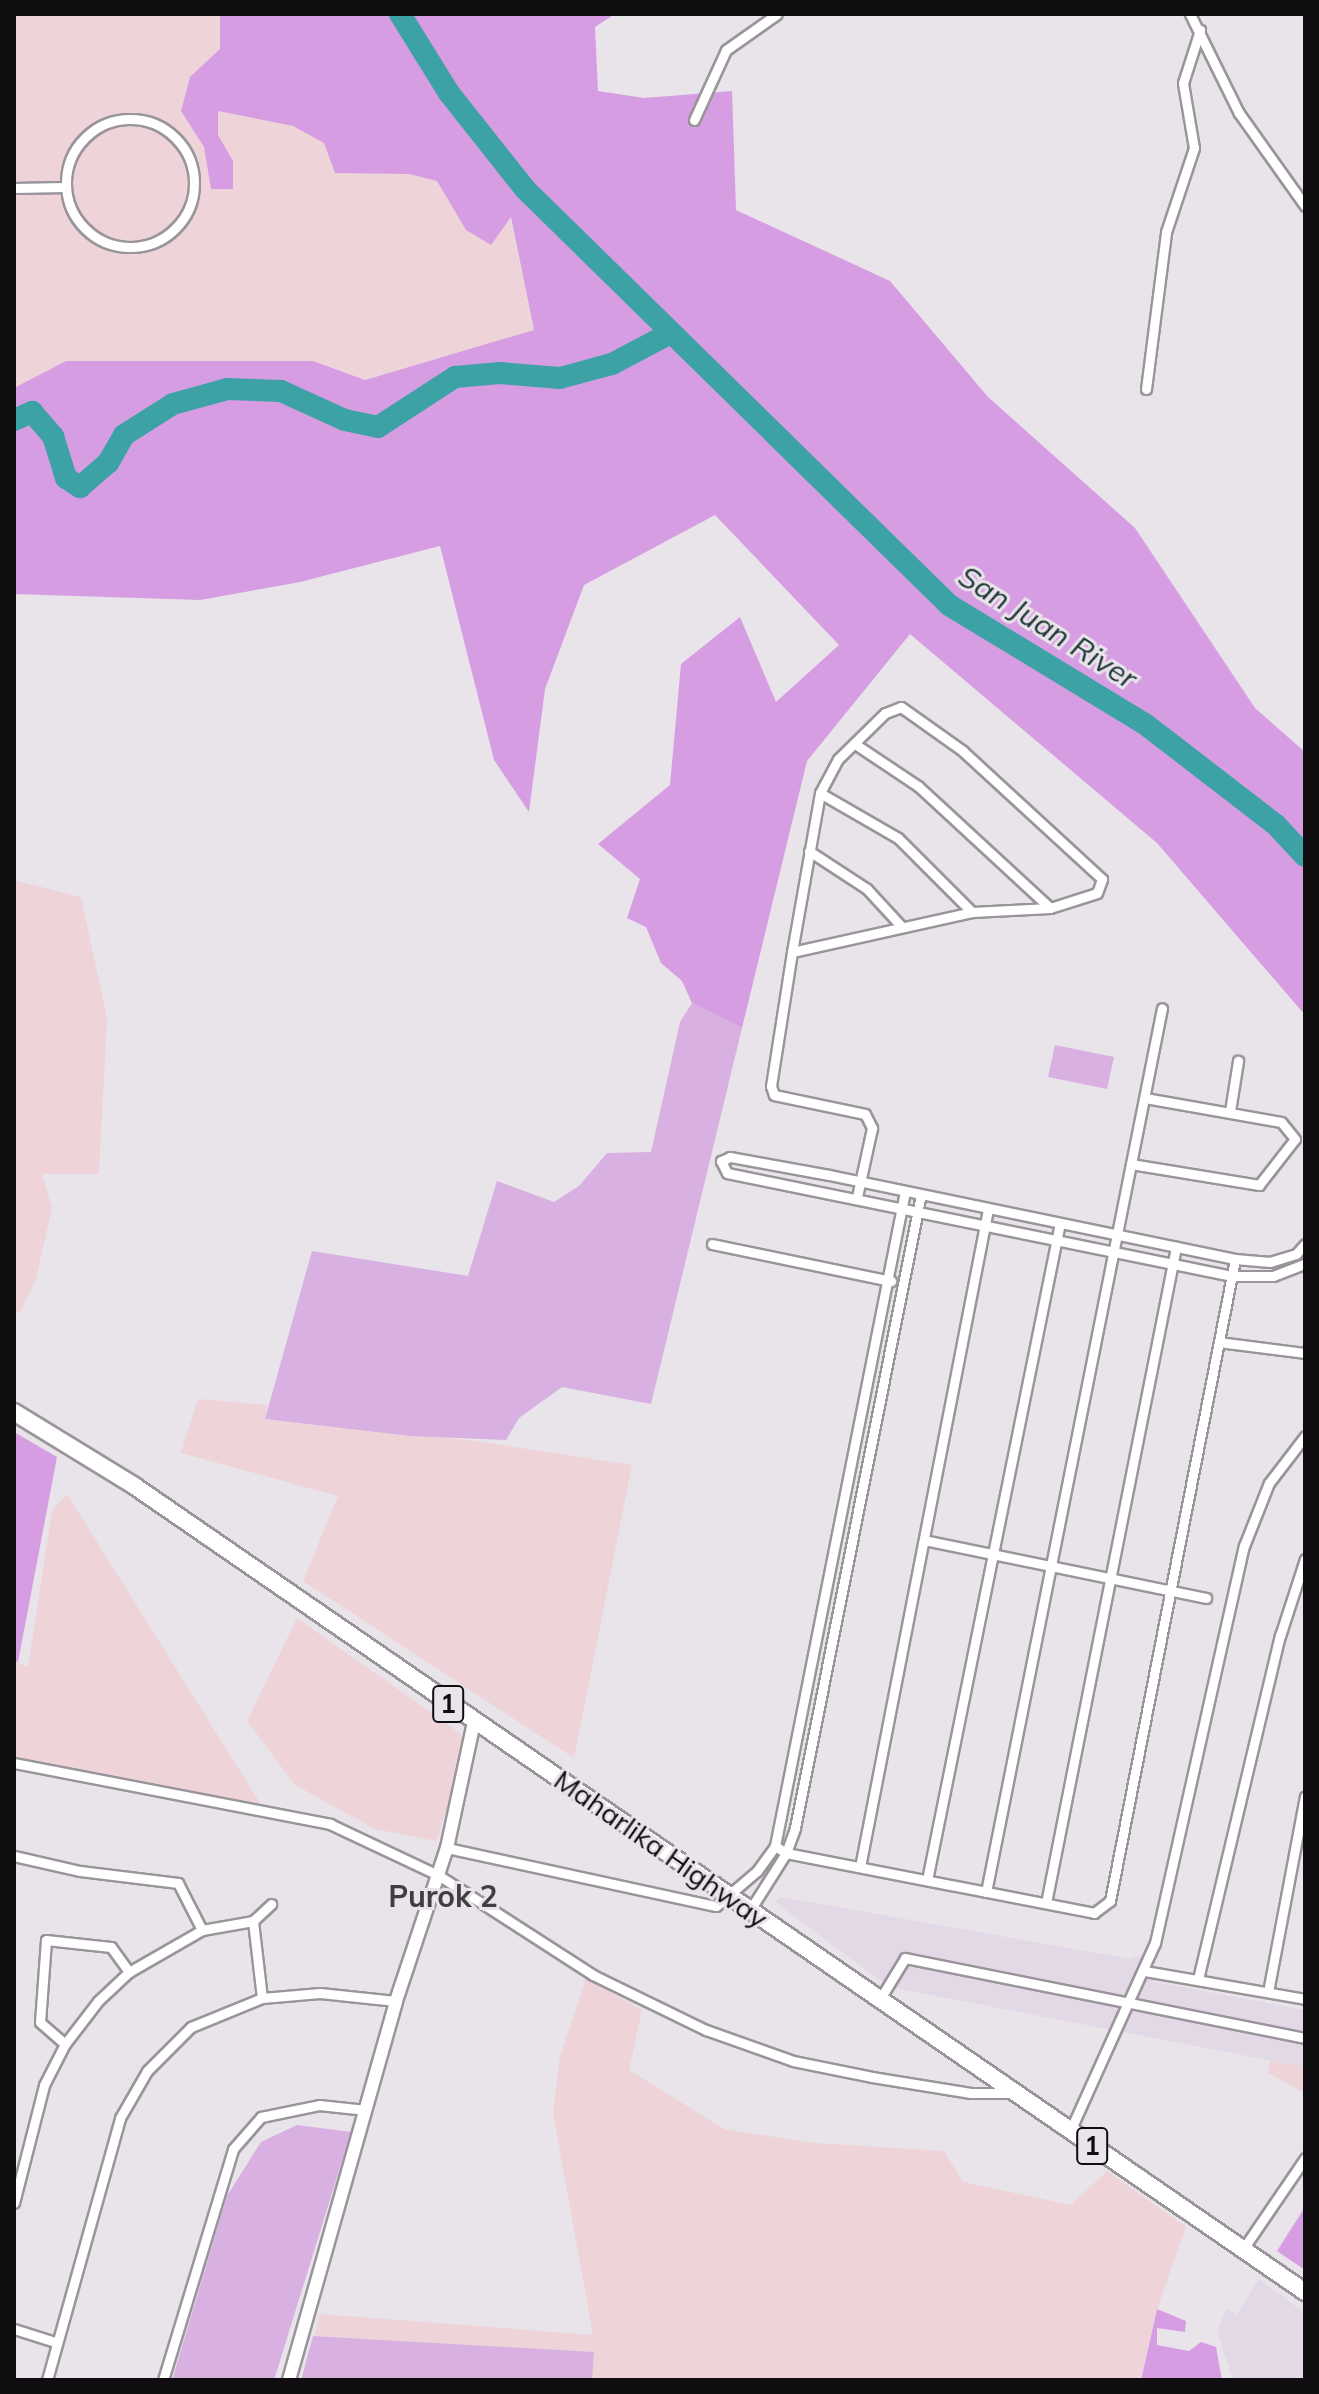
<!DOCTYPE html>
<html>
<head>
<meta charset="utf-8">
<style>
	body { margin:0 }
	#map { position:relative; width:1319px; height:2394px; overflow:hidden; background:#e9e3ea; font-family:Mulish,sans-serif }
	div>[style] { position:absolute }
	.industrial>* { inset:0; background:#eed4d9 }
	.built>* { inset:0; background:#e3d8e6 }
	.green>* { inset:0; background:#d8b0e1 }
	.forest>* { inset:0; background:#d79de3 }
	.river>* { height:22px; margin:-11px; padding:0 11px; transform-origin:11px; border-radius:11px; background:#3ca2a6 }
	.roads { filter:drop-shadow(2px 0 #9a949b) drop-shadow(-2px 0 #9a949b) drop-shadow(0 2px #9a949b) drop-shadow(0 -2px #9a949b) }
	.minor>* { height:9px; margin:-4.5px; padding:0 4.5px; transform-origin:4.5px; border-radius:4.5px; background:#fff }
	.minor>.ring { margin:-4.5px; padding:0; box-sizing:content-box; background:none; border:9px solid #fff; border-radius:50% }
	.tertiary>* { height:12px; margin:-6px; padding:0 6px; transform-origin:6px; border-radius:6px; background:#fff }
	.trunk>* { height:16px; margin:-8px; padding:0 8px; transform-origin:8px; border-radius:8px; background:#fff }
	span { translate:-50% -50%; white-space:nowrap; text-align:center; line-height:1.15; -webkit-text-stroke:6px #e9e3ea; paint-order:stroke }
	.shield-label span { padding:2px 6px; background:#e9e3ea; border:2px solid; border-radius:6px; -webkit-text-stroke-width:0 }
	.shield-label { font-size:26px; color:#0f0d0f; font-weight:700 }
	.street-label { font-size:28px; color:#0f0d0f }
	.water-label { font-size:30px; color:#203838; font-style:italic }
	.neighbourhood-label { font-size:30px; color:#423d43; font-weight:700 }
	.frame { position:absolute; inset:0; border:16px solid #0f0d0f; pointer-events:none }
</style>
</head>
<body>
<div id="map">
	<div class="industrial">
		<i style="clip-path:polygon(14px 14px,340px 14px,510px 215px,534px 331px,364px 380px,312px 361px,66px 361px,14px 388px)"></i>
		<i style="clip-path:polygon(14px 880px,81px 897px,107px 1018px,99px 1174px,42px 1174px,52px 1208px,36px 1279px,20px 1312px,14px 1311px)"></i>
		<i style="clip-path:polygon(198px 1399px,267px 1405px,265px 1419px,476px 1441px,632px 1465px,574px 1758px,303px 1581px,338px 1496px,181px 1453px)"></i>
		<i style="clip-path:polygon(67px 1494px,260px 1803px,254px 1807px,14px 1762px,14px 1661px,28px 1667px,52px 1511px)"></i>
		<i style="clip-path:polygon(297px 1618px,464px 1736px,465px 1754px,436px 1841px,375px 1829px,295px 1785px,247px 1721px)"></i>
		<i style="clip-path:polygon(586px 1979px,642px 2010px,629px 2070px,724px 2129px,814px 2143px,944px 2151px,963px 2182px,1071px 2205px,1107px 2171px,1186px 2227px,1157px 2309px,1140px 2380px,592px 2380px,594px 2352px,314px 2336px,320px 2314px,593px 2335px,553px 2113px,560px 2056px)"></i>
		<i style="clip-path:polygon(1270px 2061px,1305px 2067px,1305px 2093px,1268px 2073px)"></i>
	</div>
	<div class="built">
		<i style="clip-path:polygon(781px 1897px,1130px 1959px,1144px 1954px,1155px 1982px,1305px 2010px,1305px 2067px,889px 1987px,775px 1902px)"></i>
		<i style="clip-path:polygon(1259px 2279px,1305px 2313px,1305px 2380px,1233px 2380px,1217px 2330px,1227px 2309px,1237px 2314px)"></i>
	</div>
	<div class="green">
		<i style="clip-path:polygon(692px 1003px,742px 1028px,651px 1404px,562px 1387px,519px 1418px,506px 1440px,411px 1436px,265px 1419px,312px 1251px,468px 1276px,497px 1181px,554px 1202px,579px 1186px,607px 1153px,651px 1152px,680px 1022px)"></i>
		<i style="clip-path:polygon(1055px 1045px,1114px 1057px,1107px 1089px,1048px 1077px)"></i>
		<i style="clip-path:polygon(297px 2125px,351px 2132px,274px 2380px,172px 2380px,227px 2196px,261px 2142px)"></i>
		<i style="clip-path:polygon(313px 2336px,594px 2352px,592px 2380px,301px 2380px)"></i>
	</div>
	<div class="forest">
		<i style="clip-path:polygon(220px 14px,615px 14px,595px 27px,598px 91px,644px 98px,732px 91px,736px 210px,890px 281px,988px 397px,1135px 528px,1255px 708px,1305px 752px,1305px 1015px,1157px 843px,910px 634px,807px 761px,742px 1028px,692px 1003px,682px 981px,661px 963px,646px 927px,627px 918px,640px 879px,598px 844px,670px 785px,681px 664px,740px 617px,776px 702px,839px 645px,715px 515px,584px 585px,545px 689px,529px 812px,494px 760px,440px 546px,300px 582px,200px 600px,14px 594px,14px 388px,66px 361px,313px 361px,365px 380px,534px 330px,511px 217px,491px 245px,466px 230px,437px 181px,409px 174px,335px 173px,324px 143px,293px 126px,218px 111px,218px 135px,233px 161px,233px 189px,211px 189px,204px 147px,181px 111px,190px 77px,220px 49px)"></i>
		<i style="clip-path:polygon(14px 1432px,57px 1457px,18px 1662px,14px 1661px)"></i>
		<i style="clip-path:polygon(1305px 2207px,1305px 2270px,1277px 2251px)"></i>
		<i style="clip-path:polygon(1157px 2309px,1186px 2321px,1185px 2332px,1157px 2328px,1157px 2345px,1189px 2351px,1201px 2342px,1216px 2347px,1222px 2380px,1141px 2380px)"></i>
	</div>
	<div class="river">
		<i style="left:400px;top:14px;width:93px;rotate:58.2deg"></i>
		<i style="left:449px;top:93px;width:122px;rotate:51.6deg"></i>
		<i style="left:525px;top:189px;width:594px;rotate:44.45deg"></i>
		<i style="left:949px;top:605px;width:229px;rotate:31.3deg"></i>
		<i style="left:1145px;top:724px;width:165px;rotate:37.6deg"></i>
		<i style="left:1276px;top:825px;width:42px;rotate:46.9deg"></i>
		<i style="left:14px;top:420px;width:20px;rotate:-24deg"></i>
		<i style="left:32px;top:412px;width:32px;rotate:49deg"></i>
		<i style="left:53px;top:436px;width:44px;rotate:72.8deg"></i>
		<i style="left:66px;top:478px;width:17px;rotate:33deg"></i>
		<i style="left:80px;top:487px;width:37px;rotate:-41deg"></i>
		<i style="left:108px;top:463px;width:32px;rotate:-60deg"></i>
		<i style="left:124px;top:435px;width:58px;rotate:-32.3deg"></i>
		<i style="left:173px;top:404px;width:56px;rotate:-15.5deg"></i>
		<i style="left:227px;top:389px;width:54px;rotate:2.1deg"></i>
		<i style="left:281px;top:391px;width:70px;rotate:24.4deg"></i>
		<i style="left:345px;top:420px;width:34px;rotate:12deg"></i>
		<i style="left:378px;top:427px;width:92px;rotate:-33deg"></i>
		<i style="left:455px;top:377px;width:45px;rotate:-5.1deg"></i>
		<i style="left:500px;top:373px;width:60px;rotate:4.8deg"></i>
		<i style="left:560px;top:378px;width:54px;rotate:-15.1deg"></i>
		<i style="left:612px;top:364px;width:62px;rotate:-27.8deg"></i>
	</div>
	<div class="roads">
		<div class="minor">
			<i style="left:1190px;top:14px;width:110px;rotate:63.7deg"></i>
			<i style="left:1239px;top:113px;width:114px;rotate:54.6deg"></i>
			<i class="ring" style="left:66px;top:119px;width:119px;height:119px"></i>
			<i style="left:694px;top:120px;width:77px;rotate:-65.4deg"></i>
			<i style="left:726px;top:50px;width:62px;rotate:-35.2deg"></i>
			<i style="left:14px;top:188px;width:51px;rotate:-1.1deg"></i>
			<i style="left:1146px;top:389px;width:158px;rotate:-82.7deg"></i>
			<i style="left:1166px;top:232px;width:89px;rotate:-71.6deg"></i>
			<i style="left:1194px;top:148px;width:66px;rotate:-99.6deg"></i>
			<i style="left:1183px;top:83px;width:56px;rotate:-72.2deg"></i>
			<i style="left:855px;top:744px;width:76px;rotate:33.7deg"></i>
			<i style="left:918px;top:786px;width:180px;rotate:42.7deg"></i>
			<i style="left:820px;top:793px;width:90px;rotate:30deg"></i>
			<i style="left:898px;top:838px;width:105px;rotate:45deg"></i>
			<i style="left:809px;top:851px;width:69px;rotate:33.2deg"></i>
			<i style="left:867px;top:889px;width:50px;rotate:47.4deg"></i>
			<i style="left:792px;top:952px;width:184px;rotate:-12.5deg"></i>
			<i style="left:972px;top:912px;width:78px;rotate:-2.9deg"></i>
			<i style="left:1050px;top:908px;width:49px;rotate:-17.7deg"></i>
			<i style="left:1097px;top:893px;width:15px;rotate:-70deg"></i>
			<i style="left:1102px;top:879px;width:189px;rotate:-137.4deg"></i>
			<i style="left:963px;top:751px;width:76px;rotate:-144.6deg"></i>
			<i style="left:901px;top:707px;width:17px;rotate:159deg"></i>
			<i style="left:885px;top:713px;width:66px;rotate:135.6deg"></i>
			<i style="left:838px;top:759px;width:38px;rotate:118deg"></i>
			<i style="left:820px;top:793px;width:161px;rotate:100deg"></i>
			<i style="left:792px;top:952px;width:136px;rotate:98.9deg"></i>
			<i style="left:771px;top:1086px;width:9px;rotate:72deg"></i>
			<i style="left:774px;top:1095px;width:93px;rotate:11.8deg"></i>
			<i style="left:865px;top:1114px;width:16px;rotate:63deg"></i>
			<i style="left:872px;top:1128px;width:71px;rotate:102.3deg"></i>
			<i style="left:1230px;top:1111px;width:51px;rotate:-80.9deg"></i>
			<i style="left:1131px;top:1164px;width:130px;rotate:9.3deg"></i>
			<i style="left:1259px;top:1185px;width:58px;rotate:-52deg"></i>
			<i style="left:1295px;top:1139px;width:22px;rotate:-129deg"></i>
			<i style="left:1281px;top:1122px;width:138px;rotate:-170deg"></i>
			<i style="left:712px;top:1244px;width:183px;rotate:11.7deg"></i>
			<i style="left:1305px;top:1244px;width:13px;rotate:132deg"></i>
			<i style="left:1296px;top:1254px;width:27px;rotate:163deg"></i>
			<i style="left:1270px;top:1262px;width:35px;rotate:-175deg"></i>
			<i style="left:1235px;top:1259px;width:415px;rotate:-168.3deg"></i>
			<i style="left:829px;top:1175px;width:101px;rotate:-169.7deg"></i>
			<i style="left:730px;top:1157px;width:10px;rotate:156deg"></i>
			<i style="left:721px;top:1161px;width:13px;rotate:63deg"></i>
			<i style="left:727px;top:1173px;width:515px;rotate:11.53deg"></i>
			<i style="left:1232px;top:1276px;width:41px"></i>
			<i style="left:1273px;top:1276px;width:34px;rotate:-21deg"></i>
			<i style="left:1219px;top:1342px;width:87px;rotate:7.3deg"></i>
			<i style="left:924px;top:1540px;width:288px;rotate:11.6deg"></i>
			<i style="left:14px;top:1763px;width:322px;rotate:10.9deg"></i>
			<i style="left:330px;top:1824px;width:119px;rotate:25.3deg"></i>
			<i style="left:438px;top:1875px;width:184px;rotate:32.8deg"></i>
			<i style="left:593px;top:1975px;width:126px;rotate:26deg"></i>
			<i style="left:706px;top:2030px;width:92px;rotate:19.6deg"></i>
			<i style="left:793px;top:2061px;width:81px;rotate:11.4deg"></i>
			<i style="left:872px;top:2077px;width:100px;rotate:9.2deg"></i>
			<i style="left:971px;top:2093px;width:41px"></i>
			<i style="left:775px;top:1846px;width:13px;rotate:32deg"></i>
			<i style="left:786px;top:1853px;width:314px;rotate:11deg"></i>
			<i style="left:1094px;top:1913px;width:20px;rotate:-37deg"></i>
			<i style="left:1110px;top:1901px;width:654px;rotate:-78.98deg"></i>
			<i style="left:447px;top:1848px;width:275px;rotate:12.2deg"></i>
			<i style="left:716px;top:1906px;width:54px;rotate:-40.5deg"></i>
			<i style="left:757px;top:1871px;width:31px;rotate:-54deg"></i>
			<i style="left:775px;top:1846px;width:668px;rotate:-78.77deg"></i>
			<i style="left:14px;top:1856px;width:68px;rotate:12.8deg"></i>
			<i style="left:80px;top:1871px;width:99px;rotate:7deg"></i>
			<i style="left:178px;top:1883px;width:53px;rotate:62.9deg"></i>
			<i style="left:860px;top:1867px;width:670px;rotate:-78.99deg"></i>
			<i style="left:927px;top:1880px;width:670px;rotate:-78.56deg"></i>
			<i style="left:986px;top:1892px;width:901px;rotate:-78.74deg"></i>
			<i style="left:1046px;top:1903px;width:669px;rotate:-78.79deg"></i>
			<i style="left:750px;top:1910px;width:67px;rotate:-57.7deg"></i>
			<i style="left:786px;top:1853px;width:27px;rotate:-70deg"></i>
			<i style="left:795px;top:1828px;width:646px;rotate:-78.76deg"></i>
			<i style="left:1145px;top:1971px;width:162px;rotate:9.9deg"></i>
			<i style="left:1198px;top:1979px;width:353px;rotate:-76.6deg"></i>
			<i style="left:1280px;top:1636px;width:81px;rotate:-72deg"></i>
			<i style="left:1268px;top:1992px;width:199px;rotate:-79.3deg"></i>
			<i style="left:262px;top:1998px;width:78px;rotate:-96.7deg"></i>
			<i style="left:253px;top:1921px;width:25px;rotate:-43deg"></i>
			<i style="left:880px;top:1999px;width:48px;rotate:-58.6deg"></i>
			<i style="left:905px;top:1958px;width:408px;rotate:11.3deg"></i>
			<i style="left:65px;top:2044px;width:33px;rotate:-139deg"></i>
			<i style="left:40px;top:2022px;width:82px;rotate:-85.8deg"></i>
			<i style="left:46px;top:1940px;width:65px;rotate:6.1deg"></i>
			<i style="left:111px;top:1947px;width:31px;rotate:54deg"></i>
			<i style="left:1070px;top:2131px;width:206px;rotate:-65.7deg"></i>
			<i style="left:1155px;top:1943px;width:407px;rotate:-77.4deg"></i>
			<i style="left:1244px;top:1546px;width:68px;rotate:-68.4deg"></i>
			<i style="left:1269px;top:1483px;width:59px;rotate:-52.5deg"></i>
			<i style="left:14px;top:2203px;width:122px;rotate:-75.7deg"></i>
			<i style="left:44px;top:2085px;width:46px;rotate:-62.9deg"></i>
			<i style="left:65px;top:2044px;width:54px;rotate:-52.5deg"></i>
			<i style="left:98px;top:2001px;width:42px;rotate:-43.1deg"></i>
			<i style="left:129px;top:1972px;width:84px;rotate:-29.9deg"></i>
			<i style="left:202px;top:1930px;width:52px;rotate:-10deg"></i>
			<i style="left:1243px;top:2249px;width:110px;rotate:-55.7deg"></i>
			<i style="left:14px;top:2329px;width:43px;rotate:17.6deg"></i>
			<i style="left:47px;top:2380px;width:272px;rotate:-74.4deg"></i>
			<i style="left:120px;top:2118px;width:54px;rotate:-60.1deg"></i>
			<i style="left:147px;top:2071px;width:62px;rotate:-45deg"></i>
			<i style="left:191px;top:2027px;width:77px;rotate:-22.2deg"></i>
			<i style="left:262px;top:1998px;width:58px;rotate:-4.9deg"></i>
			<i style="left:320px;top:1993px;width:76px;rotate:6deg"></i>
			<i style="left:163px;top:2380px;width:241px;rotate:-73.1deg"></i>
			<i style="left:233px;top:2149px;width:43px;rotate:-48.8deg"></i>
			<i style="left:261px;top:2117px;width:59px;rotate:-11.7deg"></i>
			<i style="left:319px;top:2105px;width:47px;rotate:6.1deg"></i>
		</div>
		<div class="tertiary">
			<i style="left:289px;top:2380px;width:394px;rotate:-74.2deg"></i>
			<i style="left:396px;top:2001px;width:161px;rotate:-71.6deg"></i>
			<i style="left:447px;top:1848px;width:129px;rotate:-77.9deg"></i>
		</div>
		<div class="trunk">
			<i style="left:14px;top:1412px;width:140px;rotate:31.5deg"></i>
			<i style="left:133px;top:1485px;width:1423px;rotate:34.55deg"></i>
		</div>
	</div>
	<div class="shield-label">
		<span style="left:448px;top:1704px">1</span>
		<span style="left:1092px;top:2146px">1</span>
	</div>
	<div class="street-label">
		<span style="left:661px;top:1849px;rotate:35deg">Maharlika Highway</span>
	</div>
	<div class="water-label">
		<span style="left:1048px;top:627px;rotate:32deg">San Juan River</span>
	</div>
	<div class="neighbourhood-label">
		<span style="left:443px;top:1896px">Purok 2</span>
	</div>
	<div class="frame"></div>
</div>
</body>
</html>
